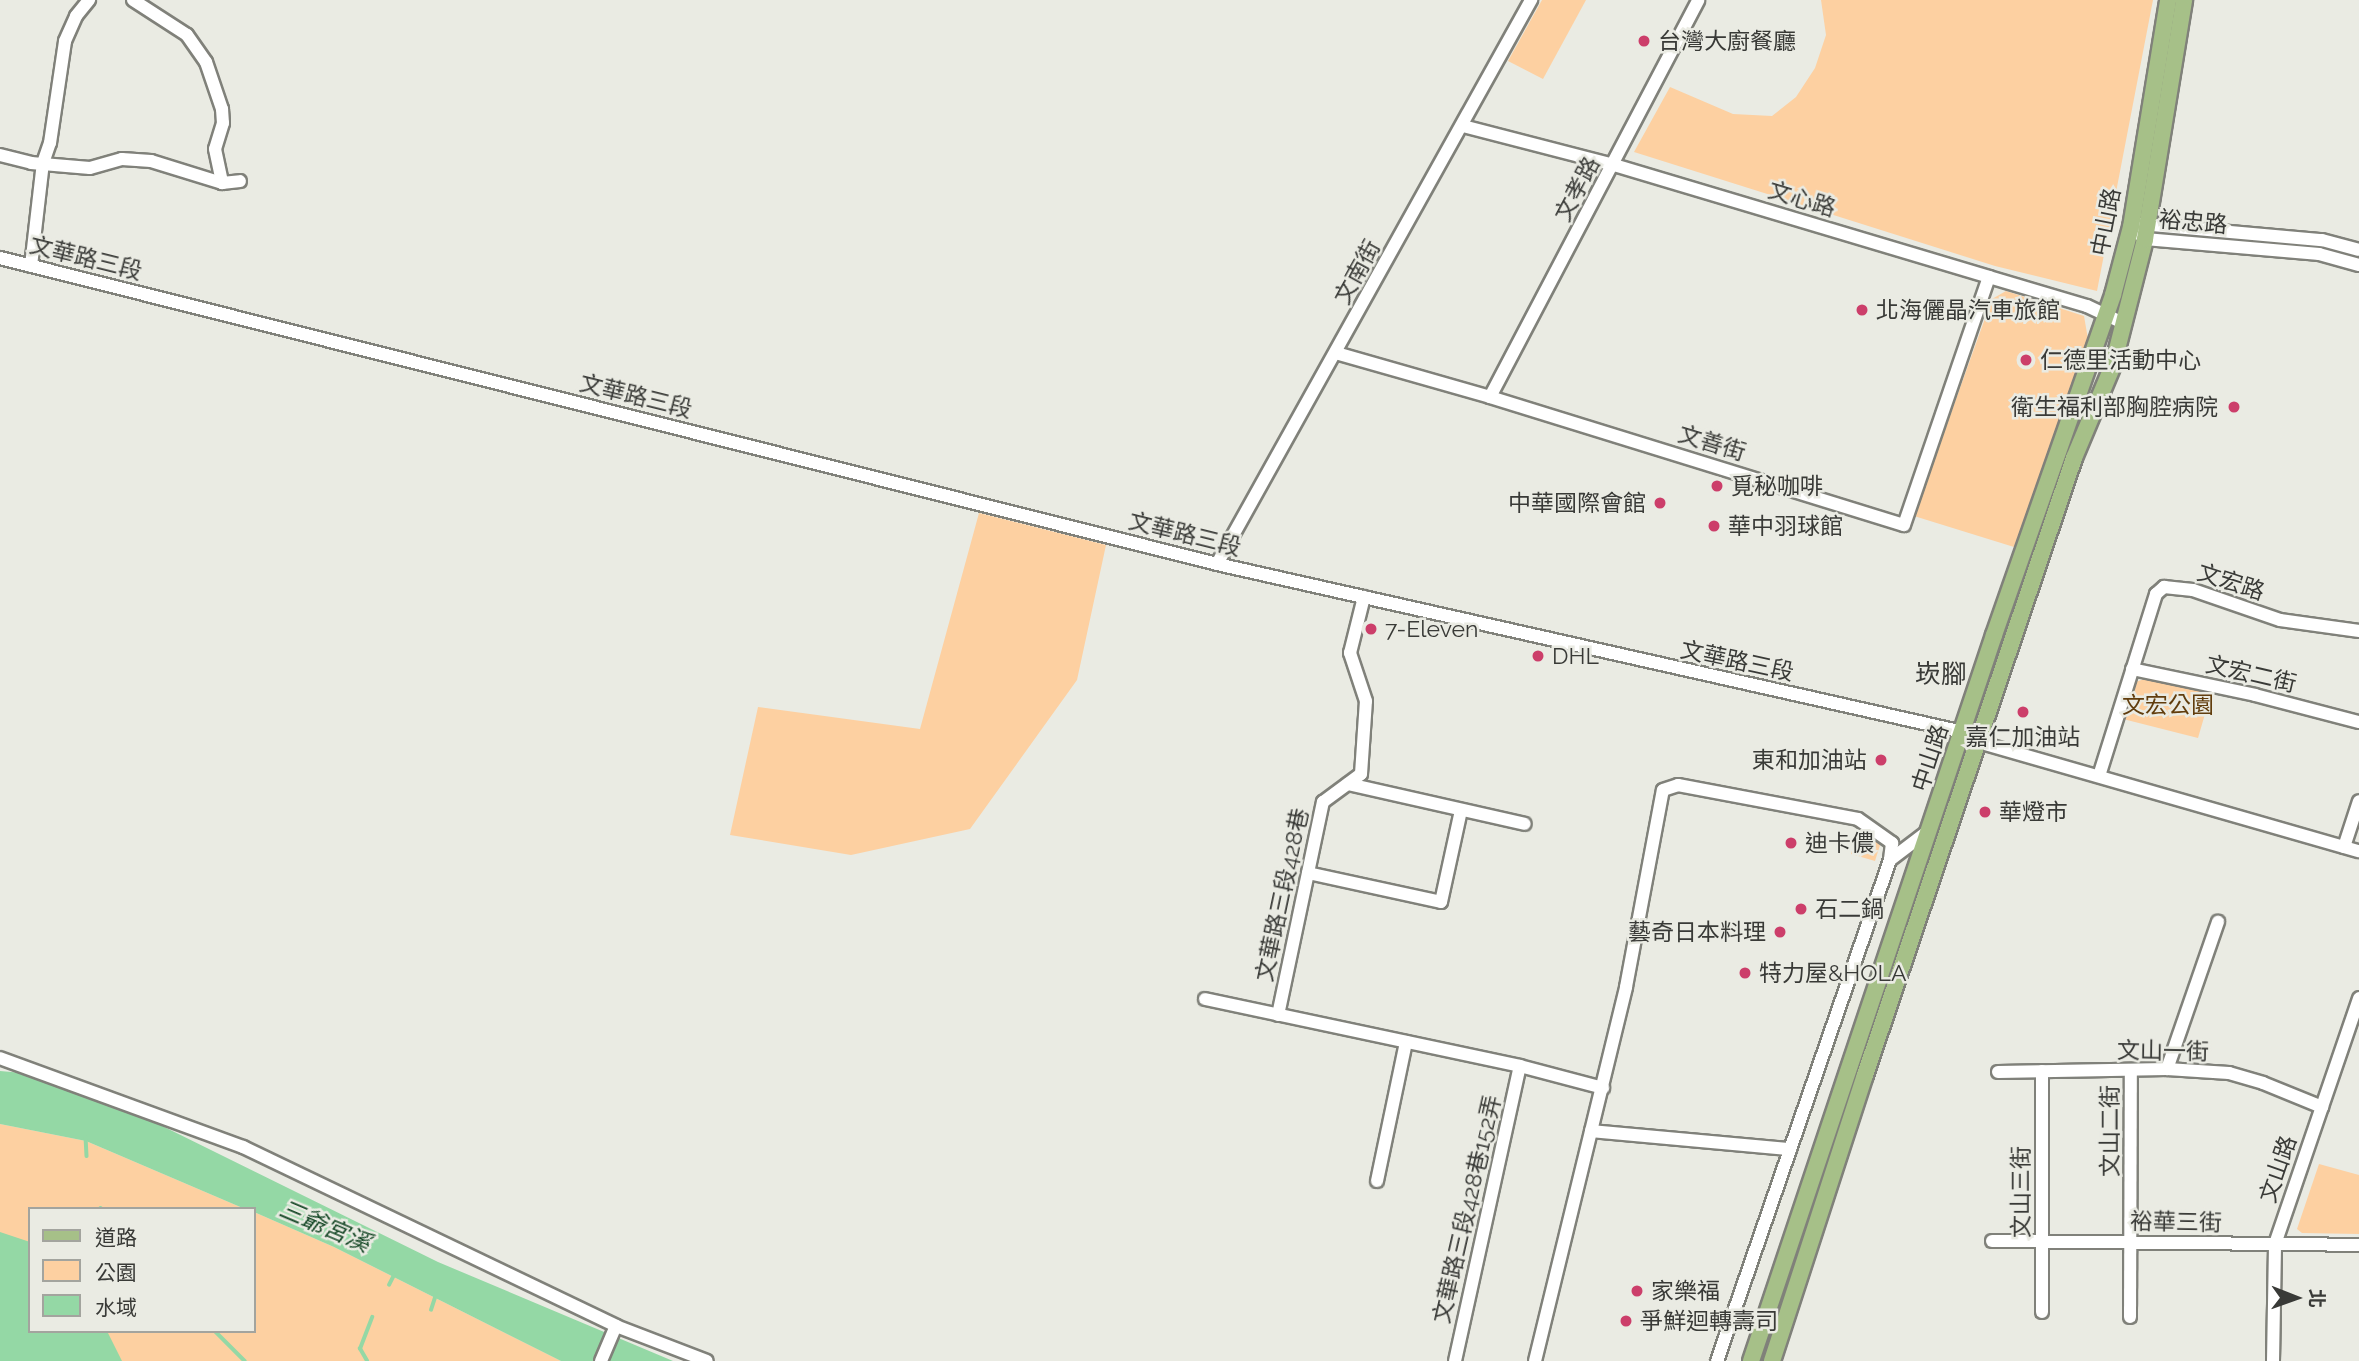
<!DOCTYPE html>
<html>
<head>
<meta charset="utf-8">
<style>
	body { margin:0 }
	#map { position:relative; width:2359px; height:1361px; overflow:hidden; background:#eaebe3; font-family:Raleway,"Noto Sans TC",sans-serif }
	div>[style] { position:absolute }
	.green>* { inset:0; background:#fdd0a1 }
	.water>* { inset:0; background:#94d8a5 }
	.stream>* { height:3.5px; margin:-1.75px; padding:0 1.75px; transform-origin:1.75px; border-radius:1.75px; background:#94d8a5 }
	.roads { filter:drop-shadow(2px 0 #80817a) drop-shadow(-2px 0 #80817a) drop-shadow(0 2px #80817a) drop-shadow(0 -2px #80817a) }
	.minor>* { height:12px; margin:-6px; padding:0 6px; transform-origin:6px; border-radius:6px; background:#fff }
	.major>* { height:16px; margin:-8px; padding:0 8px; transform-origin:8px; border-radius:8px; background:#a6c088 }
	.dots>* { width:19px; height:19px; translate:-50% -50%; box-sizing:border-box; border:4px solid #eaebe3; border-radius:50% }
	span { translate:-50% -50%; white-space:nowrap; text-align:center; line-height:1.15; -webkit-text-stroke:5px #eaebe3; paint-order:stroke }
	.poi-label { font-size:23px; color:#393a37 }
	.left { translate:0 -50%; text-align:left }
	.right { translate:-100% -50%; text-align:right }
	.street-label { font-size:23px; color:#393a37 }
	.park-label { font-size:23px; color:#613d0d }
	.water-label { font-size:24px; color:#164827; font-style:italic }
	.quarter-label { font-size:26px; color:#393a37 }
	.legend { position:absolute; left:28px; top:1207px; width:228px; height:126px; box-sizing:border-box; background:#eaebe3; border:2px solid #a3a49e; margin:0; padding:9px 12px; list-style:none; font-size:21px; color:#393a37 }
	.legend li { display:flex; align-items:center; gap:14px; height:35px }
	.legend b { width:35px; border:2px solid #a3a49e }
	.north { position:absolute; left:2261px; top:1263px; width:70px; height:70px; -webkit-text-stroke:5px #eaebe3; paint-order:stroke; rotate:91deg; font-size:19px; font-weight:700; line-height:28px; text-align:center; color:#393a37 }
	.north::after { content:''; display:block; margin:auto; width:24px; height:32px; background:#393a37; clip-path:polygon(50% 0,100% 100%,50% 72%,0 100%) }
</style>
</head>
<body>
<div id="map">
	<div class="green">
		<i style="clip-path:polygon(1542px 0,1586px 0,1543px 79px,1508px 61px)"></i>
		<i style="clip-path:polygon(1821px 0,2153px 0,2097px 291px,1995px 266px,1634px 152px,1670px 87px,1733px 114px,1772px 116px,1796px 97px,1815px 68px,1826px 35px)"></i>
		<i style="clip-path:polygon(2006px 291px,2084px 316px,2089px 345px,2014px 547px,1914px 516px,1992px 299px)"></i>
		<i style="clip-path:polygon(979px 513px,1106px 545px,1077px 680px,970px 829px,851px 855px,730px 835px,758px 707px,920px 729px)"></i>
		<i style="clip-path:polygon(2154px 676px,2212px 690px,2198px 738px,2123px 719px,2135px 682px)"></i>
		<i style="clip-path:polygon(1857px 834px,1881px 842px,1875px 861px,1851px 854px)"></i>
		<i style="clip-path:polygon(0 1124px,86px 1141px,245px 1209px,30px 1209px,30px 1331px,254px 1331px,254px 1212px,334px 1247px,561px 1361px,0 1361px)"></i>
		<i style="clip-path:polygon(2319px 1164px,2359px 1175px,2359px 1234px,2302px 1233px,2297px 1229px)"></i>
	</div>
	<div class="water">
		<i style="clip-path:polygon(0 1071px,23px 1073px,140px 1115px,438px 1262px,673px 1361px,561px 1361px,334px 1247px,254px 1212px,254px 1209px,245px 1209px,86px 1141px,0 1124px)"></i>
		<i style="clip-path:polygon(0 1232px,30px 1242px,30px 1331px,107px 1331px,122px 1361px,0 1361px)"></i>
	</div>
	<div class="stream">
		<i style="left:86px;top:1137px;width:19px;rotate:87deg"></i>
		<i style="left:101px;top:1208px;width:1px;rotate:90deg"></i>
		<i style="left:389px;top:1285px;width:11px;rotate:-63deg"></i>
		<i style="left:431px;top:1310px;width:16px;rotate:-72deg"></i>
		<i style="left:215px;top:1331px;width:42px;rotate:45deg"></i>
		<i style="left:367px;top:1361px;width:14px;rotate:-120deg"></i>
		<i style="left:360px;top:1349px;width:34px;rotate:-69deg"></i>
	</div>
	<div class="roads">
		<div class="minor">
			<i style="left:133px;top:0;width:64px;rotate:32.9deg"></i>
			<i style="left:187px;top:35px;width:33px;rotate:55deg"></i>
			<i style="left:206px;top:62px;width:50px;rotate:71.2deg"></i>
			<i style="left:222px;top:109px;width:14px;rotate:86deg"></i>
			<i style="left:223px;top:123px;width:27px;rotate:107deg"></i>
			<i style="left:215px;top:149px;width:35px;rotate:78deg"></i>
			<i style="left:1463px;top:126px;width:156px;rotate:14.5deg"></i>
			<i style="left:1614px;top:165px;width:391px;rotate:16.6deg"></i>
			<i style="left:1989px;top:277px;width:102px;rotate:16.5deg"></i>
			<i style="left:2087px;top:306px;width:42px;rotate:25.3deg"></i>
			<i style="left:0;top:155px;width:32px;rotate:14deg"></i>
			<i style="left:31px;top:163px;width:59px;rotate:4.8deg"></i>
			<i style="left:90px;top:168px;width:33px;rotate:-16deg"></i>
			<i style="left:122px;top:159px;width:29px;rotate:4deg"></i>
			<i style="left:151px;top:161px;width:74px;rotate:17.2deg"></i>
			<i style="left:222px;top:183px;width:18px;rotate:-6deg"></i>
			<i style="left:2141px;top:224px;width:182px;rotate:5.1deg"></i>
			<i style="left:2322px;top:240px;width:38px;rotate:15deg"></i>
			<i style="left:2139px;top:234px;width:8px;rotate:40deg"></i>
			<i style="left:2145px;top:239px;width:175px;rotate:4.9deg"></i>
			<i style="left:2319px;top:254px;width:41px;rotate:15.4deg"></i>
			<i style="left:0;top:258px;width:1255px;rotate:14.11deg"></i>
			<i style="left:1217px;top:564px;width:765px;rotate:12.69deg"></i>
			<i style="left:1963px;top:732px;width:18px;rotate:34deg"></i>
			<i style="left:1978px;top:742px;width:396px;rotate:16deg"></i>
			<i style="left:31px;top:266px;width:104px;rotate:-83.4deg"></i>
			<i style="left:43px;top:163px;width:21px;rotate:-71deg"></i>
			<i style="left:50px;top:143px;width:103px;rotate:-81.6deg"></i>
			<i style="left:65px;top:41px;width:27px;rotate:-66deg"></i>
			<i style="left:76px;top:16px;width:21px;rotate:-51deg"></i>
			<i style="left:1336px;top:353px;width:160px;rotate:15.9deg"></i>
			<i style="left:1490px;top:397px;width:433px;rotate:17.2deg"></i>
			<i style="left:1904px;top:525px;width:262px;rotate:-71.1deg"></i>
			<i style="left:1490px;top:397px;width:448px;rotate:-62.3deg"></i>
			<i style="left:1217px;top:564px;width:646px;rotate:-60.89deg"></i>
			<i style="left:2132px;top:669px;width:126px;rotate:11.9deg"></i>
			<i style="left:2255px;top:695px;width:107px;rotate:14.6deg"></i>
			<i style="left:2099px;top:776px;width:191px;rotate:-72.6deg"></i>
			<i style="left:2156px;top:594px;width:11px;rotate:-41deg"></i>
			<i style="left:2164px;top:587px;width:29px;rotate:6deg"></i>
			<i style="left:2193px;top:590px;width:92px;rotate:19deg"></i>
			<i style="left:2280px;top:620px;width:80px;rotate:7.9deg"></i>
			<i style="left:1348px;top:784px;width:181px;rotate:12.7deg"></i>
			<i style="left:2344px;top:847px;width:48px;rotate:-71.9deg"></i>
			<i style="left:1308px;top:873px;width:136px;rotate:12.3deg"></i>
			<i style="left:1441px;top:902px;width:94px;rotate:-77.7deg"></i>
			<i style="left:1205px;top:999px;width:322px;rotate:12deg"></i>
			<i style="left:1520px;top:1066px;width:86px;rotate:14.8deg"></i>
			<i style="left:1278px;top:1015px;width:218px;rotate:-78.1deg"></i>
			<i style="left:1323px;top:802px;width:47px;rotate:-36.4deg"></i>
			<i style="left:1361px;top:774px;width:73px;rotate:-86.1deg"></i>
			<i style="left:1366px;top:701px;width:51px;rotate:-108.4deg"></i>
			<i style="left:1350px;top:653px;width:58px;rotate:-76deg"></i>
			<i style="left:0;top:1058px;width:259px;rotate:20.1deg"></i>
			<i style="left:243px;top:1147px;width:414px;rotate:25.6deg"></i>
			<i style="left:616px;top:1326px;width:97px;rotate:21deg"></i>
			<i style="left:2167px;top:1069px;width:156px;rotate:-70.9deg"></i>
			<i style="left:2042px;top:1071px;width:241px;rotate:90deg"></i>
			<i style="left:1998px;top:1072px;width:169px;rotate:-1deg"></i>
			<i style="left:2167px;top:1069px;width:62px;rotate:3.7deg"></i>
			<i style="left:2229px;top:1073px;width:35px;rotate:16deg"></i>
			<i style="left:2263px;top:1083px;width:64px;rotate:22.1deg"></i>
			<i style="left:1591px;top:1131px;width:200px;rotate:5.2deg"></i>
			<i style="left:1377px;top:1181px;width:142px;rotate:-78.2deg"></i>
			<i style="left:1992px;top:1241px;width:367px;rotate:0.6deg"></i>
			<i style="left:2130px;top:1317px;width:246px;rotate:-89.8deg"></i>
			<i style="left:601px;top:1361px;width:38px;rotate:-67deg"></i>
			<i style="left:1455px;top:1361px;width:302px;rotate:-77.6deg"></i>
			<i style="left:1535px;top:1361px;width:385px;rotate:-76.3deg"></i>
			<i style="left:1626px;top:987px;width:200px;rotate:-79.4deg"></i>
			<i style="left:1663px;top:790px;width:16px;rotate:-18deg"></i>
			<i style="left:1678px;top:785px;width:183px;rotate:10.7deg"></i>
			<i style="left:1858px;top:819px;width:42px;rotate:35.2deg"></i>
			<i style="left:1892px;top:843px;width:17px;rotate:97deg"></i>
			<i style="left:1717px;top:1361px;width:530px;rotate:-70.95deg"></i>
			<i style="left:1890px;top:860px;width:48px;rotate:-37.3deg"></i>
			<i style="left:2273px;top:1361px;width:117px;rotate:-89deg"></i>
			<i style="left:2275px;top:1244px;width:260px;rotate:-71.1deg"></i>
		</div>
		<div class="major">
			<i style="left:1751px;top:1361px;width:766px;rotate:-71.49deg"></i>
			<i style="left:1994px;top:635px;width:360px;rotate:-70.7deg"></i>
			<i style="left:2113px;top:295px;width:70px;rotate:-75.2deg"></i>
			<i style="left:2131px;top:227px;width:230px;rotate:-80.7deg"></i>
			<i style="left:1772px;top:1361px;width:301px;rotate:-72deg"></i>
			<i style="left:1865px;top:1075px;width:651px;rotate:-71.29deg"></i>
			<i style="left:2074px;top:458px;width:101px;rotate:-67.2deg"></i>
			<i style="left:2113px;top:365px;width:130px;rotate:-75.7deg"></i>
			<i style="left:2145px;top:239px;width:242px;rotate:-80.7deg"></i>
		</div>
	</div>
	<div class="dots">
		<i style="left:1644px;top:41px;background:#cc3e6a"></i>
		<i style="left:1862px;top:310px;background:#cc3e6a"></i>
		<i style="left:2026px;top:360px;background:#cc3e6a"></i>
		<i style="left:2234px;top:407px;background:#cc3e6a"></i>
		<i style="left:1717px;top:486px;background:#cc3e6a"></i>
		<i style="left:1660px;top:503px;background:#cc3e6a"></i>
		<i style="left:1714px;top:526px;background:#cc3e6a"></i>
		<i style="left:1371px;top:629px;background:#cc3e6a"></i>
		<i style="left:1538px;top:656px;background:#cc3e6a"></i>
		<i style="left:2023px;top:712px;background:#cc3e6a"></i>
		<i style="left:1881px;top:760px;background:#cc3e6a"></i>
		<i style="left:1985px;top:812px;background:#cc3e6a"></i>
		<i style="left:1791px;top:843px;background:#cc3e6a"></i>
		<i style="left:1801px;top:909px;background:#cc3e6a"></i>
		<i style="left:1780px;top:932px;background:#cc3e6a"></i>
		<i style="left:1745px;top:973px;background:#cc3e6a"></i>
		<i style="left:1637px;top:1291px;background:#cc3e6a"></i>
		<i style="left:1626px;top:1321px;background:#cc3e6a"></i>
	</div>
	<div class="poi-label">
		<span class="left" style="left:1658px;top:41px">台灣大廚餐廳</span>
		<span class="left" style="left:1876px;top:310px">北海儷晶汽車旅館</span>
		<span class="left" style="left:2040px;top:360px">仁德里活動中心</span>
		<span class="right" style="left:2218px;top:407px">衛生福利部胸腔病院</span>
		<span class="left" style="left:1731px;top:486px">覓秘咖啡</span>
		<span class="right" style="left:1646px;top:503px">中華國際會館</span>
		<span class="left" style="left:1728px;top:526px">華中羽球館</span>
		<span class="left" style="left:1385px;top:629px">7-Eleven</span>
		<span class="left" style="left:1552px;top:656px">DHL</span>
		<span style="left:2023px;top:737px">嘉仁加油站</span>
		<span class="right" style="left:1867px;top:760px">東和加油站</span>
		<span class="left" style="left:1999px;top:812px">華燈市</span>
		<span class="left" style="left:1805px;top:843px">迪卡儂</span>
		<span class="left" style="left:1815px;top:909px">石二鍋</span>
		<span class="right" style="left:1766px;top:932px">藝奇日本料理</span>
		<span class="left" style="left:1759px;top:973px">特力屋&amp;HOLA</span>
		<span class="left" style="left:1651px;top:1291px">家樂福</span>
		<span class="left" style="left:1640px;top:1321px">爭鮮迴轉壽司</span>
	</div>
	<div class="street-label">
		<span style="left:1577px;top:189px;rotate:-62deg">文孝路</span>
		<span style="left:1802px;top:199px;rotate:17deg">文心路</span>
		<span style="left:2106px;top:222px;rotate:-79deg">中山路</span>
		<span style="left:2193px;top:222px;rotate:5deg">裕忠路</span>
		<span style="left:86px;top:258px;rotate:14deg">文華路三段</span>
		<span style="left:1357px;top:272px;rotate:-61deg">文南街</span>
		<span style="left:636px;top:396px;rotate:14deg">文華路三段</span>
		<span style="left:1712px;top:443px;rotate:17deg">文善街</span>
		<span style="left:1185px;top:534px;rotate:14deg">文華路三段</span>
		<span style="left:2231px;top:582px;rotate:18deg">文宏路</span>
		<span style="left:1737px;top:661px;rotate:12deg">文華路三段</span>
		<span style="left:2251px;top:674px;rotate:13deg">文宏二街</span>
		<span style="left:1930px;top:758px;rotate:-72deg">中山路</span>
		<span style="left:1282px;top:895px;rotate:-78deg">文華路三段428巷</span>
		<span style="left:2163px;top:1051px;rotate:1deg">文山一街</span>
		<span style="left:2110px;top:1131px;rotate:-90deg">文山二街</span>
		<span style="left:2278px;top:1169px;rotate:-71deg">文山路</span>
		<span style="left:2021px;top:1192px;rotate:-90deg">文山三街</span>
		<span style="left:1467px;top:1209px;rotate:-77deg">文華路三段428巷152弄</span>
		<span style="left:2176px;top:1222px;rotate:1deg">裕華三街</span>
	</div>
	<div class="park-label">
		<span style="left:2168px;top:705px">文宏公園</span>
	</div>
	<div class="water-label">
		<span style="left:325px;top:1226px;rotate:23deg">三爺宮溪</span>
	</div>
	<div class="quarter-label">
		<span style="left:1941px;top:675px">崁腳</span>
	</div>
	<ul class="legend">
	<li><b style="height:9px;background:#a6c088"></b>道路</li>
	<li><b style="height:19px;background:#fdd0a1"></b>公園</li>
	<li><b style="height:19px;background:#94d8a5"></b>水域</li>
	</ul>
	<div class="north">北</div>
</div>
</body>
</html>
